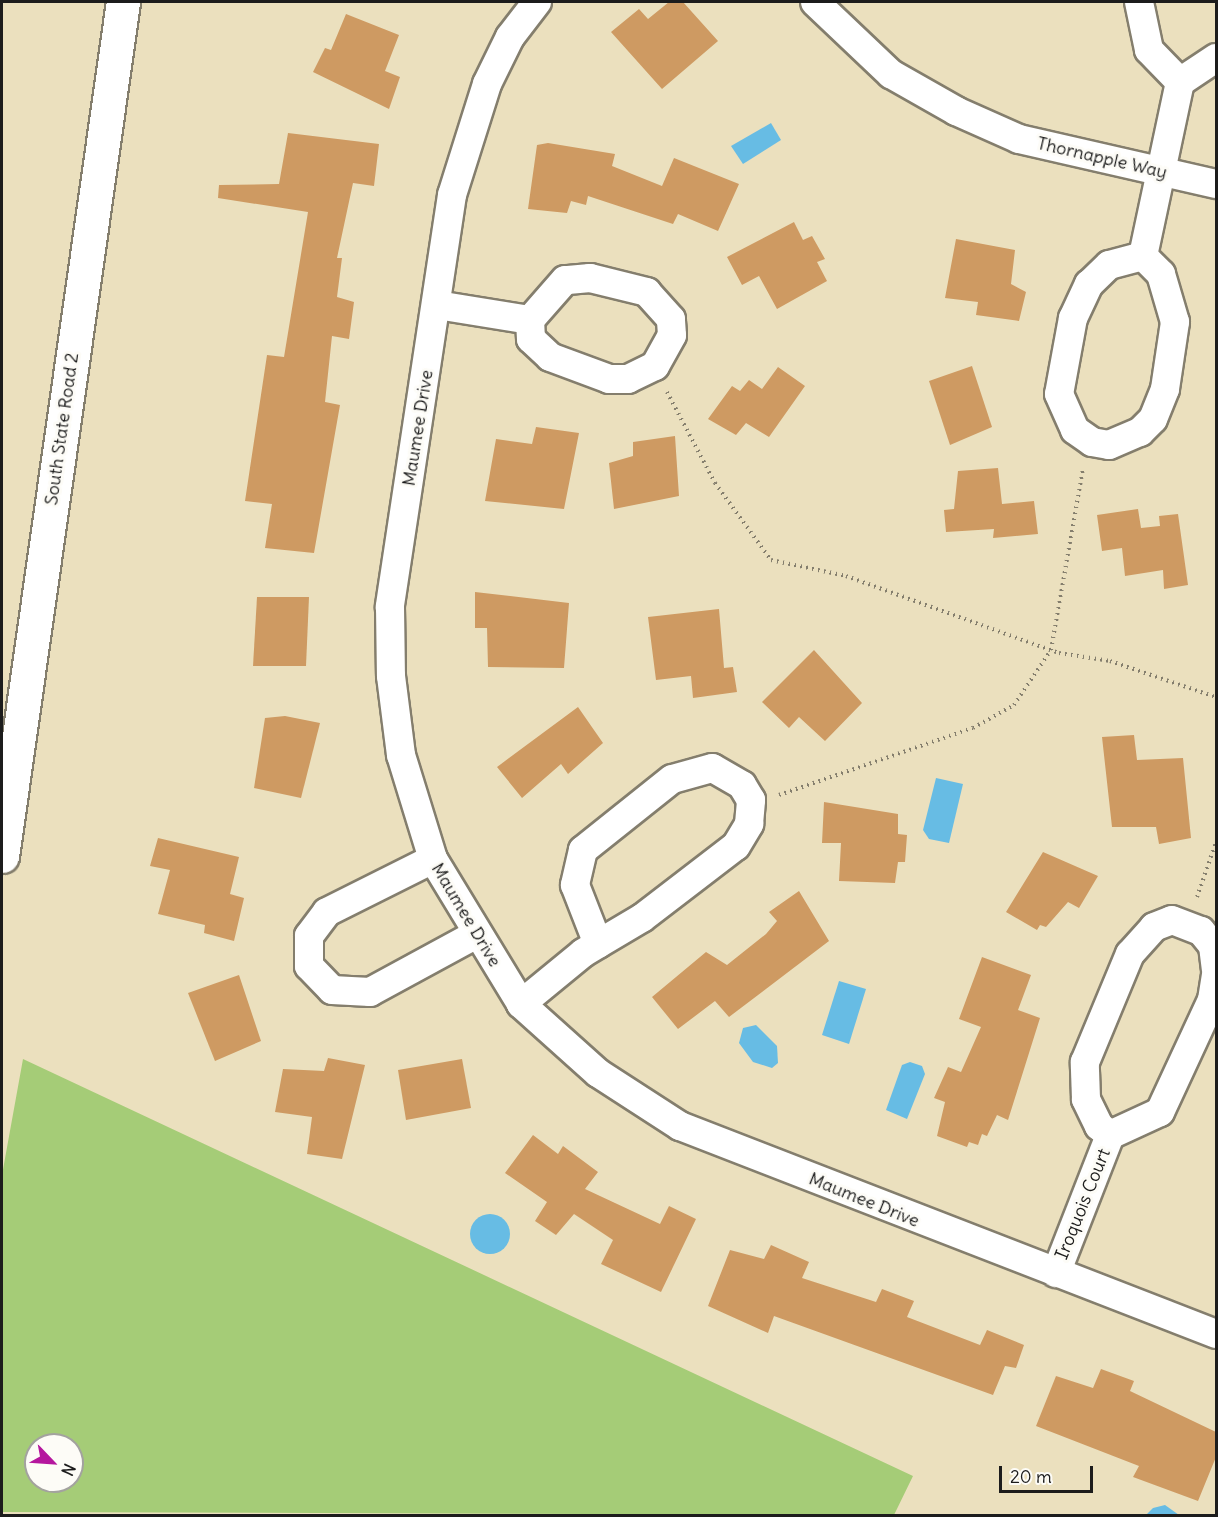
<!DOCTYPE html>
<html>
<head>
<meta charset="utf-8">
<style>
	body { margin:0 }
	#map { position:relative; width:1218px; height:1517px; overflow:hidden; background:#ebe0be; font-family:Delius,sans-serif }
	div>[style] { position:absolute }
	.green>* { inset:0; background:#a5cc77 }
	.water>* { inset:0; background:#67bce4 }
	.round { border-radius:50% }
	.building>* { inset:0; background:#ce9a62 }
	.path>* { height:4px; margin-top:-2px; transform-origin:0; background:repeating-linear-gradient(90deg,#847e6d 0 1.5px,transparent 0 6px) }
	.roads { filter:drop-shadow(2px 0 #847e6d) drop-shadow(-2px 0 #847e6d) drop-shadow(0 2px #847e6d) drop-shadow(0 -2px #847e6d) }
	.minor>* { height:28px; margin:-14px; padding:0 14px; transform-origin:14px; border-radius:14px; background:#fff }
	.secondary>* { height:33px; margin:-16.5px; padding:0 16.5px; transform-origin:16.5px; border-radius:16.5px; background:#fff }
	span { translate:-50% -50%; white-space:nowrap; text-align:center; line-height:1.15; -webkit-text-stroke:6px #fdfcf7; paint-order:stroke }
	.street-label { font-size:18px; color:#1c1c1c }
	.frame { position:absolute; inset:0; border:3px solid #1c1c1c; pointer-events:none }
	.north { position:absolute; left:24px; top:1433px; width:60px; height:60px; box-sizing:border-box; background:#fdfcf7; border:2px solid #a3a29f; border-radius:50%; rotate:115deg; font-size:16px; font-weight:700; line-height:24px; text-align:center; color:#1c1c1c }
	.north::after { content:''; display:block; margin:auto; width:21px; height:27px; background:#b5179e; clip-path:polygon(50% 0,100% 100%,50% 72%,0 100%) }
	.scale { position:absolute; left:999px; top:1466px; width:94px; height:27px; box-sizing:border-box; border:3px solid #1c1c1c; border-top:0; padding-left:8px; font-size:18px; line-height:21px; white-space:nowrap; color:#1c1c1c; -webkit-text-stroke:4px #fdfcf7; paint-order:stroke }
</style>
</head>
<body>
<div id="map">
	<div class="green">
		<i style="clip-path:polygon(evenodd,23px 1059px,913px 1476px,894px 1515px,2px 1512px,2px 1175px,23px 1059px,36px 1445px,72px 1445px,72px 1481px,36px 1481px,36px 1445px)"></i>
	</div>
	<div class="water">
		<i style="clip-path:polygon(771px 123px,781px 140px,743px 164px,731px 146px)"></i>
		<i style="clip-path:polygon(936px 778px,963px 784px,949px 843px,929px 839px,923px 830px)"></i>
		<i style="clip-path:polygon(839px 981px,866px 989px,849px 1044px,822px 1035px)"></i>
		<i style="clip-path:polygon(756px 1025px,777px 1046px,778px 1063px,772px 1068px,753px 1062px,739px 1043px,743px 1028px)"></i>
		<i style="clip-path:polygon(910px 1062px,922px 1066px,925px 1074px,907px 1119px,886px 1110px,902px 1065px)"></i>
		<i class="round" style="left:470px;top:1214px;width:40px;height:40px"></i>
		<i style="clip-path:polygon(1165px 1505px,1179px 1515px,1146px 1515px,1153px 1508px)"></i>
	</div>
	<div class="building">
		<i style="clip-path:polygon(669px 2px,683px 2px,718px 41px,662px 89px,611px 32px,639px 9px,648px 19px)"></i>
		<i style="clip-path:polygon(346px 14px,399px 35px,385px 71px,400px 77px,389px 109px,313px 72px,325px 48px,331px 50px)"></i>
		<i style="clip-path:polygon(288px 133px,379px 144px,374px 186px,353px 183px,337px 258px,342px 258px,337px 297px,354px 302px,349px 339px,332px 336px,325px 402px,340px 405px,314px 553px,265px 548px,272px 504px,245px 501px,267px 355px,284px 357px,308px 212px,218px 198px,219px 185px,279px 184px)"></i>
		<i style="clip-path:polygon(548px 143px,615px 154px,612px 166px,662px 186px,674px 158px,739px 184px,718px 231px,678px 214px,673px 224px,588px 196px,586px 205px,571px 201px,567px 213px,528px 209px,537px 145px)"></i>
		<i style="clip-path:polygon(794px 222px,803px 240px,812px 236px,825px 259px,817px 262px,827px 281px,777px 309px,759px 276px,742px 285px,727px 257px)"></i>
		<i style="clip-path:polygon(956px 239px,1015px 250px,1011px 284px,1026px 292px,1019px 321px,976px 315px,978px 302px,945px 298px)"></i>
		<i style="clip-path:polygon(972px 366px,992px 427px,950px 445px,929px 381px)"></i>
		<i style="clip-path:polygon(778px 367px,805px 386px,769px 437px,746px 423px,736px 435px,708px 419px,732px 386px,740px 391px,749px 380px,762px 389px)"></i>
		<i style="clip-path:polygon(536px 427px,579px 433px,564px 509px,485px 501px,496px 439px,532px 444px)"></i>
		<i style="clip-path:polygon(675px 436px,679px 496px,614px 509px,609px 463px,633px 456px,633px 442px)"></i>
		<i style="clip-path:polygon(998px 468px,1002px 504px,1034px 501px,1038px 534px,993px 538px,994px 529px,946px 532px,944px 510px,954px 509px,958px 471px)"></i>
		<i style="clip-path:polygon(1138px 509px,1141px 528px,1160px 526px,1159px 516px,1178px 514px,1188px 585px,1164px 589px,1163px 570px,1125px 576px,1122px 548px,1102px 551px,1097px 515px)"></i>
		<i style="clip-path:polygon(475px 592px,569px 603px,564px 668px,488px 667px,487px 628px,475px 628px)"></i>
		<i style="clip-path:polygon(257px 597px,309px 597px,306px 666px,253px 666px)"></i>
		<i style="clip-path:polygon(719px 609px,724px 668px,733px 667px,737px 692px,693px 698px,691px 676px,656px 680px,648px 617px)"></i>
		<i style="clip-path:polygon(814px 650px,862px 703px,825px 741px,799px 717px,789px 728px,762px 702px)"></i>
		<i style="clip-path:polygon(578px 707px,603px 743px,568px 774px,561px 764px,522px 798px,497px 767px)"></i>
		<i style="clip-path:polygon(285px 716px,320px 723px,301px 798px,254px 788px,265px 718px)"></i>
		<i style="clip-path:polygon(1134px 735px,1137px 760px,1183px 758px,1191px 838px,1159px 844px,1156px 827px,1112px 827px,1102px 737px)"></i>
		<i style="clip-path:polygon(824px 802px,898px 814px,898px 834px,907px 835px,905px 862px,898px 862px,895px 883px,839px 881px,841px 843px,822px 843px)"></i>
		<i style="clip-path:polygon(158px 838px,239px 857px,230px 894px,244px 898px,234px 941px,204px 933px,205px 925px,158px 914px,170px 870px,150px 866px)"></i>
		<i style="clip-path:polygon(1043px 852px,1098px 876px,1079px 908px,1068px 902px,1046px 927px,1040px 925px,1037px 930px,1006px 912px)"></i>
		<i style="clip-path:polygon(799px 891px,829px 941px,729px 1017px,715px 1001px,678px 1029px,652px 997px,706px 952px,727px 965px,766px 934px,777px 921px,769px 912px)"></i>
		<i style="clip-path:polygon(982px 957px,1031px 975px,1018px 1010px,1040px 1018px,1008px 1120px,997px 1115px,987px 1136px,982px 1134px,978px 1145px,969px 1142px,967px 1147px,937px 1136px,945px 1102px,934px 1098px,948px 1067px,961px 1072px,981px 1027px,959px 1019px)"></i>
		<i style="clip-path:polygon(239px 975px,261px 1041px,215px 1061px,188px 993px)"></i>
		<i style="clip-path:polygon(328px 1058px,365px 1065px,342px 1159px,307px 1154px,312px 1117px,275px 1112px,283px 1069px,324px 1071px)"></i>
		<i style="clip-path:polygon(462px 1059px,471px 1108px,406px 1120px,398px 1070px)"></i>
		<i style="clip-path:polygon(533px 1135px,558px 1154px,563px 1146px,598px 1172px,585px 1189px,660px 1224px,669px 1206px,696px 1219px,661px 1292px,601px 1264px,613px 1240px,574px 1214px,556px 1235px,535px 1221px,547px 1202px,505px 1173px)"></i>
		<i style="clip-path:polygon(771px 1245px,809px 1262px,802px 1278px,876px 1302px,882px 1289px,914px 1301px,907px 1317px,980px 1345px,987px 1330px,1024px 1345px,1016px 1368px,1005px 1366px,993px 1395px,774px 1316px,768px 1333px,708px 1306px,730px 1250px,764px 1259px)"></i>
		<i style="clip-path:polygon(1101px 1369px,1134px 1381px,1130px 1391px,1216px 1432px,1216px 1457px,1198px 1501px,1133px 1477px,1139px 1466px,1036px 1426px,1056px 1376px,1093px 1388px)"></i>
	</div>
	<div class="path">
		<i style="left:667px;top:392px;width:103px;rotate:62.2deg"></i>
		<i style="left:715px;top:483px;width:95px;rotate:54deg"></i>
		<i style="left:771px;top:560px;width:77px;rotate:12deg"></i>
		<i style="left:846px;top:576px;width:226px;rotate:19.9deg"></i>
		<i style="left:1059px;top:653px;width:52px;rotate:8.9deg"></i>
		<i style="left:1110px;top:661px;width:112px;rotate:18.8deg"></i>
		<i style="left:779px;top:795px;width:205px;rotate:-19.1deg"></i>
		<i style="left:973px;top:728px;width:47px;rotate:-29.3deg"></i>
		<i style="left:1014px;top:705px;width:66px;rotate:-56.1deg"></i>
		<i style="left:1051px;top:650px;width:184px;rotate:-80deg"></i>
		<i style="left:1197px;top:897px;width:58px;rotate:-70.9deg"></i>
	</div>
	<div class="roads">
		<div class="minor">
			<i style="left:537px;top:2px;width:44px;rotate:127.6deg"></i>
			<i style="left:510px;top:37px;width:52px;rotate:116.1deg"></i>
			<i style="left:487px;top:84px;width:116px;rotate:107.5deg"></i>
			<i style="left:452px;top:195px;width:417px;rotate:98.6deg"></i>
			<i style="left:390px;top:607px;width:69px;rotate:89.2deg"></i>
			<i style="left:391px;top:676px;width:80px;rotate:82.8deg"></i>
			<i style="left:401px;top:755px;width:109px;rotate:72.9deg"></i>
			<i style="left:433px;top:859px;width:170px;rotate:58.7deg"></i>
			<i style="left:521px;top:1004px;width:103px;rotate:41.9deg"></i>
			<i style="left:598px;top:1073px;width:98px;rotate:32.9deg"></i>
			<i style="left:680px;top:1126px;width:575px;rotate:21.21deg"></i>
			<i style="left:815px;top:2px;width:105px;rotate:43.5deg"></i>
			<i style="left:891px;top:74px;width:75px;rotate:29.6deg"></i>
			<i style="left:956px;top:111px;width:69px;rotate:24deg"></i>
			<i style="left:1019px;top:139px;width:202px;rotate:12.9deg"></i>
			<i style="left:1139px;top:2px;width:49px;rotate:78.2deg"></i>
			<i style="left:1149px;top:50px;width:45px;rotate:45.9deg"></i>
			<i style="left:1143px;top:256px;width:35px;rotate:165deg"></i>
			<i style="left:1109px;top:265px;width:28px;rotate:136deg"></i>
			<i style="left:1089px;top:284px;width:38px;rotate:115deg"></i>
			<i style="left:1073px;top:318px;width:77px;rotate:100.4deg"></i>
			<i style="left:1059px;top:394px;width:39px;rotate:66deg"></i>
			<i style="left:1075px;top:430px;width:21px;rotate:35deg"></i>
			<i style="left:1092px;top:442px;width:17px;rotate:10deg"></i>
			<i style="left:1109px;top:445px;width:34px;rotate:-23deg"></i>
			<i style="left:1140px;top:432px;width:18px;rotate:-45deg"></i>
			<i style="left:1153px;top:419px;width:32px;rotate:-68deg"></i>
			<i style="left:1165px;top:389px;width:68px;rotate:-81.5deg"></i>
			<i style="left:1175px;top:322px;width:50px;rotate:-106.3deg"></i>
			<i style="left:1161px;top:274px;width:25px;rotate:-135deg"></i>
			<i style="left:1143px;top:256px;width:178px;rotate:-78deg"></i>
			<i style="left:1180px;top:82px;width:43px;rotate:-33.7deg"></i>
			<i style="left:437px;top:305px;width:94px;rotate:9.2deg"></i>
			<i style="left:530px;top:320px;width:19px;rotate:87deg"></i>
			<i style="left:531px;top:339px;width:26px;rotate:43deg"></i>
			<i style="left:550px;top:357px;width:63px;rotate:20.4deg"></i>
			<i style="left:609px;top:379px;width:19px"></i>
			<i style="left:628px;top:379px;width:30px;rotate:-26deg"></i>
			<i style="left:655px;top:366px;width:35px;rotate:-61deg"></i>
			<i style="left:672px;top:335px;width:16px;rotate:-94deg"></i>
			<i style="left:671px;top:319px;width:36px;rotate:-132deg"></i>
			<i style="left:647px;top:292px;width:59px;rotate:-166.2deg"></i>
			<i style="left:590px;top:278px;width:25px;rotate:175deg"></i>
			<i style="left:565px;top:280px;width:53px;rotate:131.2deg"></i>
			<i style="left:433px;top:859px;width:119px;rotate:153.4deg"></i>
			<i style="left:327px;top:912px;width:30px;rotate:127deg"></i>
			<i style="left:309px;top:936px;width:30px;rotate:90deg"></i>
			<i style="left:309px;top:966px;width:33px;rotate:46deg"></i>
			<i style="left:332px;top:990px;width:38px;rotate:3deg"></i>
			<i style="left:370px;top:992px;width:122px;rotate:-28.5deg"></i>
			<i style="left:521px;top:1004px;width:80px;rotate:-39.4deg"></i>
			<i style="left:583px;top:953px;width:17px;rotate:-31deg"></i>
			<i style="left:598px;top:944px;width:51px;rotate:-30.6deg"></i>
			<i style="left:642px;top:918px;width:118px;rotate:-37.5deg"></i>
			<i style="left:736px;top:846px;width:26px;rotate:-59deg"></i>
			<i style="left:749px;top:824px;width:24px;rotate:-85deg"></i>
			<i style="left:751px;top:800px;width:17px;rotate:-121deg"></i>
			<i style="left:742px;top:785px;width:34px;rotate:-150deg"></i>
			<i style="left:712px;top:768px;width:41px;rotate:164.6deg"></i>
			<i style="left:672px;top:779px;width:114px;rotate:141.4deg"></i>
			<i style="left:583px;top:850px;width:36px;rotate:103deg"></i>
			<i style="left:575px;top:885px;width:63px;rotate:68.7deg"></i>
			<i style="left:1110px;top:1135px;width:14px;rotate:-141deg"></i>
			<i style="left:1099px;top:1126px;width:30px;rotate:-116deg"></i>
			<i style="left:1086px;top:1099px;width:37px;rotate:-92deg"></i>
			<i style="left:1085px;top:1062px;width:117px;rotate:-67.4deg"></i>
			<i style="left:1130px;top:954px;width:36px;rotate:-48deg"></i>
			<i style="left:1154px;top:927px;width:19px;rotate:-21deg"></i>
			<i style="left:1172px;top:920px;width:31px;rotate:21deg"></i>
			<i style="left:1201px;top:931px;width:19px;rotate:51deg"></i>
			<i style="left:1213px;top:946px;width:23px;rotate:83deg"></i>
			<i style="left:1110px;top:1135px;width:55px;rotate:-24.7deg"></i>
			<i style="left:1160px;top:1112px;width:123px;rotate:-65.1deg"></i>
			<i style="left:1212px;top:1000px;width:25px;rotate:-81deg"></i>
			<i style="left:1056px;top:1273px;width:148px;rotate:-68.6deg"></i>
		</div>
		<div class="secondary">
			<i style="left:2px;top:856px;width:863px;rotate:-81.94deg"></i>
		</div>
	</div>
	<div class="street-label">
		<span style="left:1102px;top:158px;rotate:13deg">Thornapple Way</span>
		<span style="left:418px;top:428px;rotate:-81deg">Maumee Drive</span>
		<span style="left:62px;top:429px;rotate:-82deg">South State Road 2</span>
		<span style="left:466px;top:915px;rotate:59deg">Maumee Drive</span>
		<span style="left:864px;top:1200px;rotate:22deg">Maumee Drive</span>
		<span style="left:1083px;top:1204px;rotate:-68deg">Iroquois Court</span>
	</div>
	<div class="frame"></div>
	<div class="north">N</div>
	<div class="scale">20 m</div>
</div>
</body>
</html>
